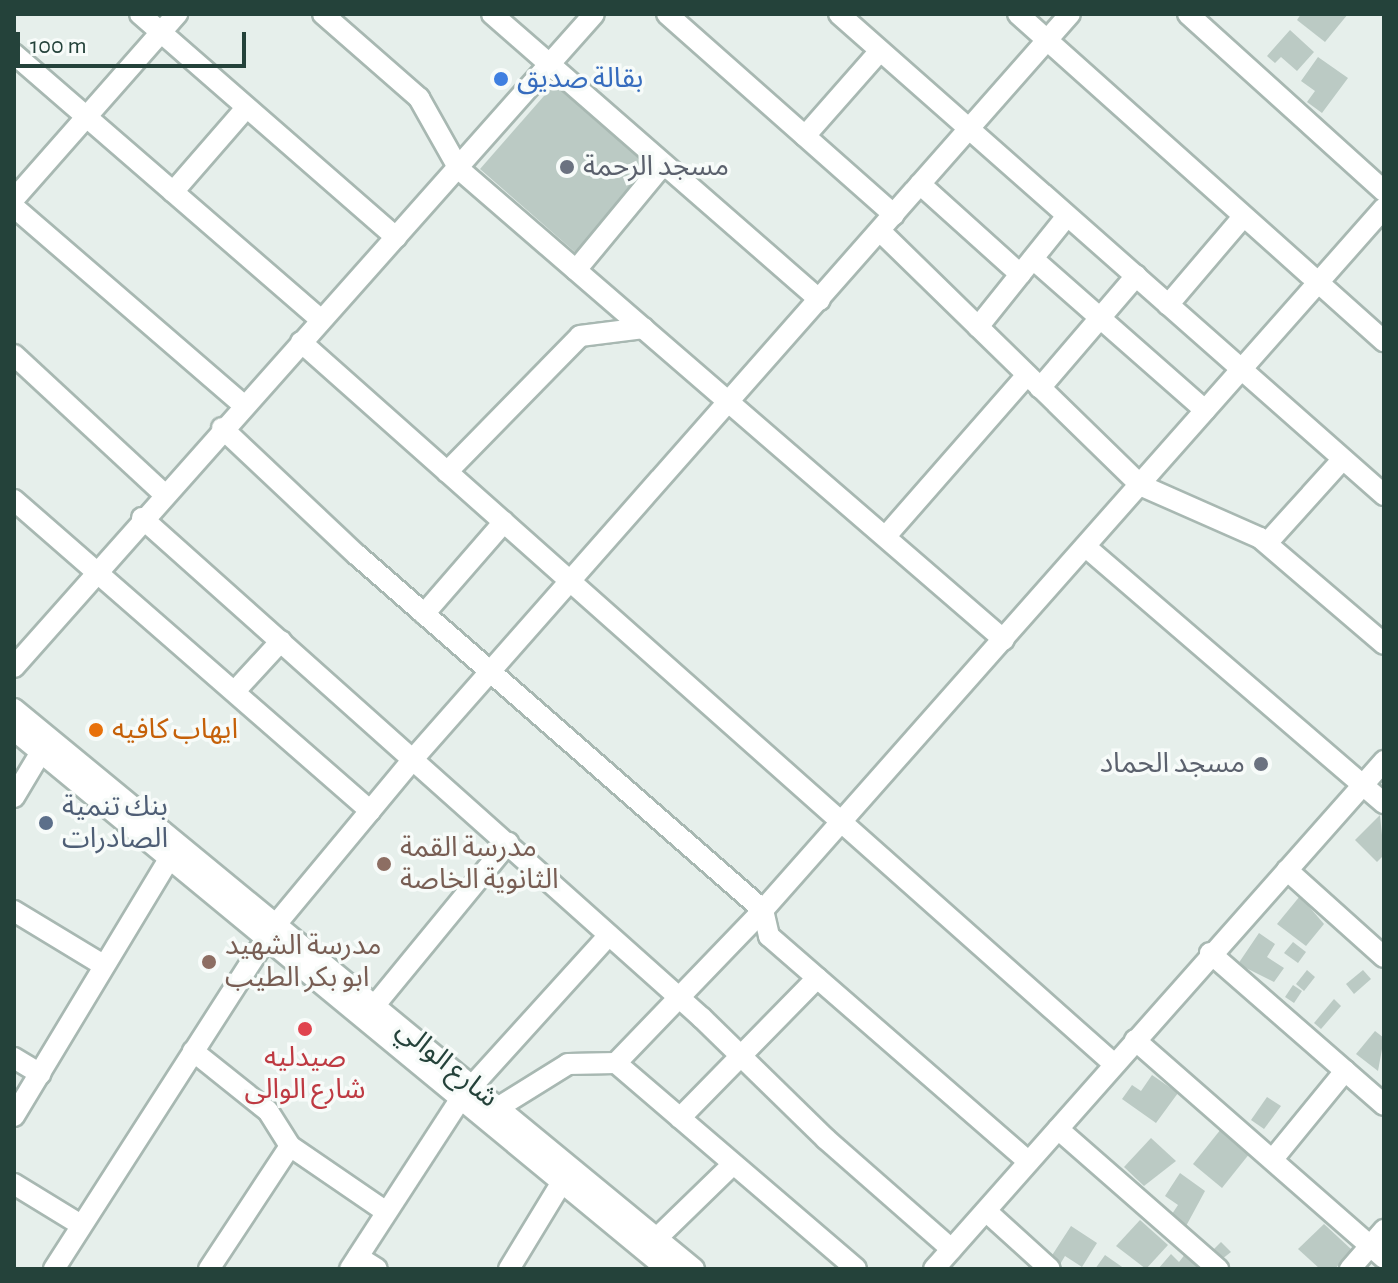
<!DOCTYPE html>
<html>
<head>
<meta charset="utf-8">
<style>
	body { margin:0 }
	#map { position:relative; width:1398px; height:1283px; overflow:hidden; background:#e6efeb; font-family:"Alegreya Sans","Noto Sans Arabic",sans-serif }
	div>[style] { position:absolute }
	.building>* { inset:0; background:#bbcac4 }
	.roads { filter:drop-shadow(2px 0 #a8b8b2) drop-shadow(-2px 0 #a8b8b2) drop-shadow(0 2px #a8b8b2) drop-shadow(0 -2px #a8b8b2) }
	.minor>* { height:20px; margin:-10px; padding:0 10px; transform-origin:10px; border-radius:10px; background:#fff }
	.dots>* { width:22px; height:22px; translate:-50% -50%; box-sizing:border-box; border:4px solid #f7fbf9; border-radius:50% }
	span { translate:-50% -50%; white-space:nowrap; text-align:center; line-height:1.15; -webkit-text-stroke:7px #f7fbf9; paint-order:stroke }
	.shop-label { font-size:28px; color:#366cbe }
	.left { translate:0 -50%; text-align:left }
	.worship-label { font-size:28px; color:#5b616d }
	.right { translate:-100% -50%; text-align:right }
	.food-label { font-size:28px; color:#c56008 }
	.service-label { font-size:28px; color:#4e5e75 }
	.education-label { font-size:28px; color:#785e54 }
	.health-label { font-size:28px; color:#be3a42 }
	.street-label { font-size:28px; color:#24423a }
	.frame { position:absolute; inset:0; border:16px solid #24423a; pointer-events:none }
	.scale { position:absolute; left:16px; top:32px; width:230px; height:36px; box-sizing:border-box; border:4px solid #24423a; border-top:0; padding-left:10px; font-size:24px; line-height:28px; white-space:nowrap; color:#24423a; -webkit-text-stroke:6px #f7fbf9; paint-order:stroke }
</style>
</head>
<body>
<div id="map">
	<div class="building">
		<i style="clip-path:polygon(1301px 14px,1348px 14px,1325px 42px,1297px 20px)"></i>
		<i style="clip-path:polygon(1290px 30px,1314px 52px,1297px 71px,1281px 57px,1275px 63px,1267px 56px)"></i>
		<i style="clip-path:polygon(1318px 57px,1348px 78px,1322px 113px,1307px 102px,1315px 91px,1301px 81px)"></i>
		<i style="clip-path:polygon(558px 80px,654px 165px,576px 253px,480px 169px)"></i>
		<i style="clip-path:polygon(1380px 815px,1384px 855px,1377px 862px,1355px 840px)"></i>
		<i style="clip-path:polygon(1300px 896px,1324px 924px,1306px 946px,1277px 924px)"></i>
		<i style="clip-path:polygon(1259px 933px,1275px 944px,1267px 957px,1284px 968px,1274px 982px,1238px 964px)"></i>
		<i style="clip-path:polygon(1293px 942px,1306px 952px,1298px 963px,1284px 953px)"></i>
		<i style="clip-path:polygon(1307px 970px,1315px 977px,1304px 991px,1296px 984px)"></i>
		<i style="clip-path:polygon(1363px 970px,1371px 979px,1354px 994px,1346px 984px)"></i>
		<i style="clip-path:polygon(1293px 985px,1302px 991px,1294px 1003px,1285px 997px)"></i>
		<i style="clip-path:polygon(1334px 999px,1341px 1006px,1321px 1029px,1314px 1023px)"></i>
		<i style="clip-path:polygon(1375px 1031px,1384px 1038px,1378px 1071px,1356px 1054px)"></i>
		<i style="clip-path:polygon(1152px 1075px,1178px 1093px,1156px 1123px,1122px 1099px,1132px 1085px,1141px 1091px)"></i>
		<i style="clip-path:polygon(1267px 1097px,1281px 1106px,1264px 1129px,1251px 1120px)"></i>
		<i style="clip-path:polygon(1221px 1129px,1250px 1153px,1222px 1188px,1193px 1164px)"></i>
		<i style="clip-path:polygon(1151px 1138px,1176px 1161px,1144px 1186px,1124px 1167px)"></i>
		<i style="clip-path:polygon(1180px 1173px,1205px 1191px,1185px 1228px,1170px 1217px,1178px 1205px,1165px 1196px)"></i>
		<i style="clip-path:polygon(1140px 1220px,1168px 1245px,1146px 1269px,1116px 1246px)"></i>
		<i style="clip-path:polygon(1324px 1224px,1352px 1250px,1335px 1269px,1320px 1269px,1298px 1249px)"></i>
		<i style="clip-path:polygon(1071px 1226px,1097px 1243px,1082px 1267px,1065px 1256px,1059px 1266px,1049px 1260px)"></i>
		<i style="clip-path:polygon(1221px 1242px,1231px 1252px,1222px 1259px,1213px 1250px)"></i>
		<i style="clip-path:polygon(1186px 1253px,1204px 1269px,1158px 1269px,1171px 1254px,1179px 1262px)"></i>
		<i style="clip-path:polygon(1105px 1255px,1125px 1269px,1095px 1269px)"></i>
	</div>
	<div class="roads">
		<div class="minor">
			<i style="left:140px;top:14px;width:340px;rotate:41.1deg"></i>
			<i style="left:323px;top:14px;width:128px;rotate:41.2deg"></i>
			<i style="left:419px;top:98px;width:81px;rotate:60.6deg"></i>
			<i style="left:459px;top:169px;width:720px;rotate:40.83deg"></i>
			<i style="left:492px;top:14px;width:435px;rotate:41.1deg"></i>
			<i style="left:667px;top:14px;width:303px;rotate:41.5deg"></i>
			<i style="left:839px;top:14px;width:727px;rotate:41.43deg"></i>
			<i style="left:1018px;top:14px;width:491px;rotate:41.8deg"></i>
			<i style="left:1188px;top:14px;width:264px;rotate:42.1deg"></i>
			<i style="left:14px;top:54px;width:406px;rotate:40.9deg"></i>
			<i style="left:805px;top:136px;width:113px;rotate:-48.6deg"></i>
			<i style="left:920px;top:184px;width:135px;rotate:42deg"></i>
			<i style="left:173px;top:192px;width:111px;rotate:-49deg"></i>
			<i style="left:14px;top:199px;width:247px;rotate:-48.6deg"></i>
			<i style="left:14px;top:207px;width:303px;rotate:40.8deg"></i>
			<i style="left:880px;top:231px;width:363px;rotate:44.3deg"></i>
			<i style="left:1140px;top:485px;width:131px;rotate:23.8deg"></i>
			<i style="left:1260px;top:538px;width:163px;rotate:40.5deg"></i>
			<i style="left:1033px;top:259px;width:229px;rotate:41.3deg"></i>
			<i style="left:576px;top:270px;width:136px;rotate:-50.4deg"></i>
			<i style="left:1168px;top:305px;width:116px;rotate:-49.6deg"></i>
			<i style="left:978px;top:327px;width:142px;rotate:-51.3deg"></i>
			<i style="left:301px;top:342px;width:1087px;rotate:41.61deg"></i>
			<i style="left:14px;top:355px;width:205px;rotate:42.8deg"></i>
			<i style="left:1040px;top:388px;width:148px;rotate:-49.4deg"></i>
			<i style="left:222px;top:428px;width:185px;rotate:43.3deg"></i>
			<i style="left:357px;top:555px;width:539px;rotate:41.17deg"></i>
			<i style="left:763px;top:910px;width:27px;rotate:77deg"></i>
			<i style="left:769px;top:936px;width:344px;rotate:41deg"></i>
			<i style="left:447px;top:472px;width:190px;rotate:-45.6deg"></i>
			<i style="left:580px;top:336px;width:64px;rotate:-7.2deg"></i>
			<i style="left:14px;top:500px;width:473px;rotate:41.1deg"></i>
			<i style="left:142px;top:518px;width:751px;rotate:41.76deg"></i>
			<i style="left:702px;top:1018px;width:173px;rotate:44.3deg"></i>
			<i style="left:826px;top:1139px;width:167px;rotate:41.3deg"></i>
			<i style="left:886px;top:536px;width:214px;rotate:-48.8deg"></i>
			<i style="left:1267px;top:543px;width:112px;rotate:-47.9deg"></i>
			<i style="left:1086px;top:547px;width:393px;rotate:40.7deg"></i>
			<i style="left:424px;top:614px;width:122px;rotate:-49deg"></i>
			<i style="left:14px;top:667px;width:873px;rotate:-48.39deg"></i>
			<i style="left:235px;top:691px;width:68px;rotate:-47.4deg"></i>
			<i style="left:14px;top:709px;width:881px;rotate:39.47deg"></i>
			<i style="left:14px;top:730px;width:847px;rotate:39.54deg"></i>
			<i style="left:14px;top:797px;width:52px;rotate:-59deg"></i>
			<i style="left:1287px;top:870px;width:130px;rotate:41.9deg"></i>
			<i style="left:14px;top:911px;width:104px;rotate:31.2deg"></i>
			<i style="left:277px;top:923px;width:213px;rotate:-50.3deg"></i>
			<i style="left:413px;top:759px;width:993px;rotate:-48.59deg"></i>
			<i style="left:1210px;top:953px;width:231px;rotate:41.1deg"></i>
			<i style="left:375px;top:1005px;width:210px;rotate:-50.6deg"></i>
			<i style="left:1135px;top:1040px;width:331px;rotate:41.2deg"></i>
			<i style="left:193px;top:1051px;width:96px;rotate:38.7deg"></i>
			<i style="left:268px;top:1111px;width:41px;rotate:57.8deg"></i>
			<i style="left:290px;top:1146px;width:115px;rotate:34.4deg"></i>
			<i style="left:14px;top:1058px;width:31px;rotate:31deg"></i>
			<i style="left:616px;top:1063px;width:212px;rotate:-46.1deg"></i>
			<i style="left:763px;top:910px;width:937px;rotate:-48.5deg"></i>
			<i style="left:473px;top:1085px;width:202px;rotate:-47.8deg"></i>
			<i style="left:499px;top:1107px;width:81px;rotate:-31.9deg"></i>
			<i style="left:568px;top:1064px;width:48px;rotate:-1.2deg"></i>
			<i style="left:616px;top:1063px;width:316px;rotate:40.6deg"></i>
			<i style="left:14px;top:1116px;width:300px;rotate:-58.9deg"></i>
			<i style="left:680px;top:1118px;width:196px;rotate:-45.6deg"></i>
			<i style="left:1058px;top:1129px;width:213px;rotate:41.2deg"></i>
			<i style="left:1273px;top:1159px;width:114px;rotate:-50.7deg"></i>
			<i style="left:14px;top:1184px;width:79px;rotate:31.5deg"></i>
			<i style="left:986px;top:1211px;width:86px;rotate:42.2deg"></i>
			<i style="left:657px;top:1238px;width:106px;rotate:-44.2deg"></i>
			<i style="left:358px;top:1257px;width:22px;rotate:32deg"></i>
			<i style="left:54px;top:1269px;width:392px;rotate:-57.3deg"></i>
			<i style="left:209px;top:1269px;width:147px;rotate:-56.6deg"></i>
			<i style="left:350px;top:1269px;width:204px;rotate:-57deg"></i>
			<i style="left:509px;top:1269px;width:102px;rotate:-58.7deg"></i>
			<i style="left:934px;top:1269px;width:679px;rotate:-48.46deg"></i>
			<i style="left:1350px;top:1269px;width:52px;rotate:-48.9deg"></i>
		</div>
	</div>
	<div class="dots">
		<i style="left:501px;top:79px;background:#3f7fe0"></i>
		<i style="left:567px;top:167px;background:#6b7280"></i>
		<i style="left:96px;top:730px;background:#e8710a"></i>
		<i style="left:1261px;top:764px;background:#6b7280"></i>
		<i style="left:46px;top:823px;background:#5c6f8a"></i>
		<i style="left:384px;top:864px;background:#8d6e63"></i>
		<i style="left:209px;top:962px;background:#8d6e63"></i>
		<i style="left:305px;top:1029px;background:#e0444e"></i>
	</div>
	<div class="shop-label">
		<span class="left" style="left:517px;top:79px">بقالة صديق</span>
	</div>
	<div class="worship-label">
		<span class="left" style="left:583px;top:167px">مسجد الرحمة</span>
		<span class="right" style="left:1245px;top:764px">مسجد الحماد</span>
	</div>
	<div class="food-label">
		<span class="left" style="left:112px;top:730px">ايهاب كافيه</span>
	</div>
	<div class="service-label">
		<span class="left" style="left:62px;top:823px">بنك تنمية<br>الصادرات</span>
	</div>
	<div class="education-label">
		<span class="left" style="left:400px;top:864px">مدرسة القمة<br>الثانوية الخاصة</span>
		<span class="left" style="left:225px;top:962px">مدرسة الشهيد<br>ابو بكر الطيب</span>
	</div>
	<div class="health-label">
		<span style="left:305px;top:1074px">صيدليه<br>شارع الوالى</span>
	</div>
	<div class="street-label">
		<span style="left:447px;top:1064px;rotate:39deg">شارع الوالي</span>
	</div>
	<div class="frame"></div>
	<div class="scale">100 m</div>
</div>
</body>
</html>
